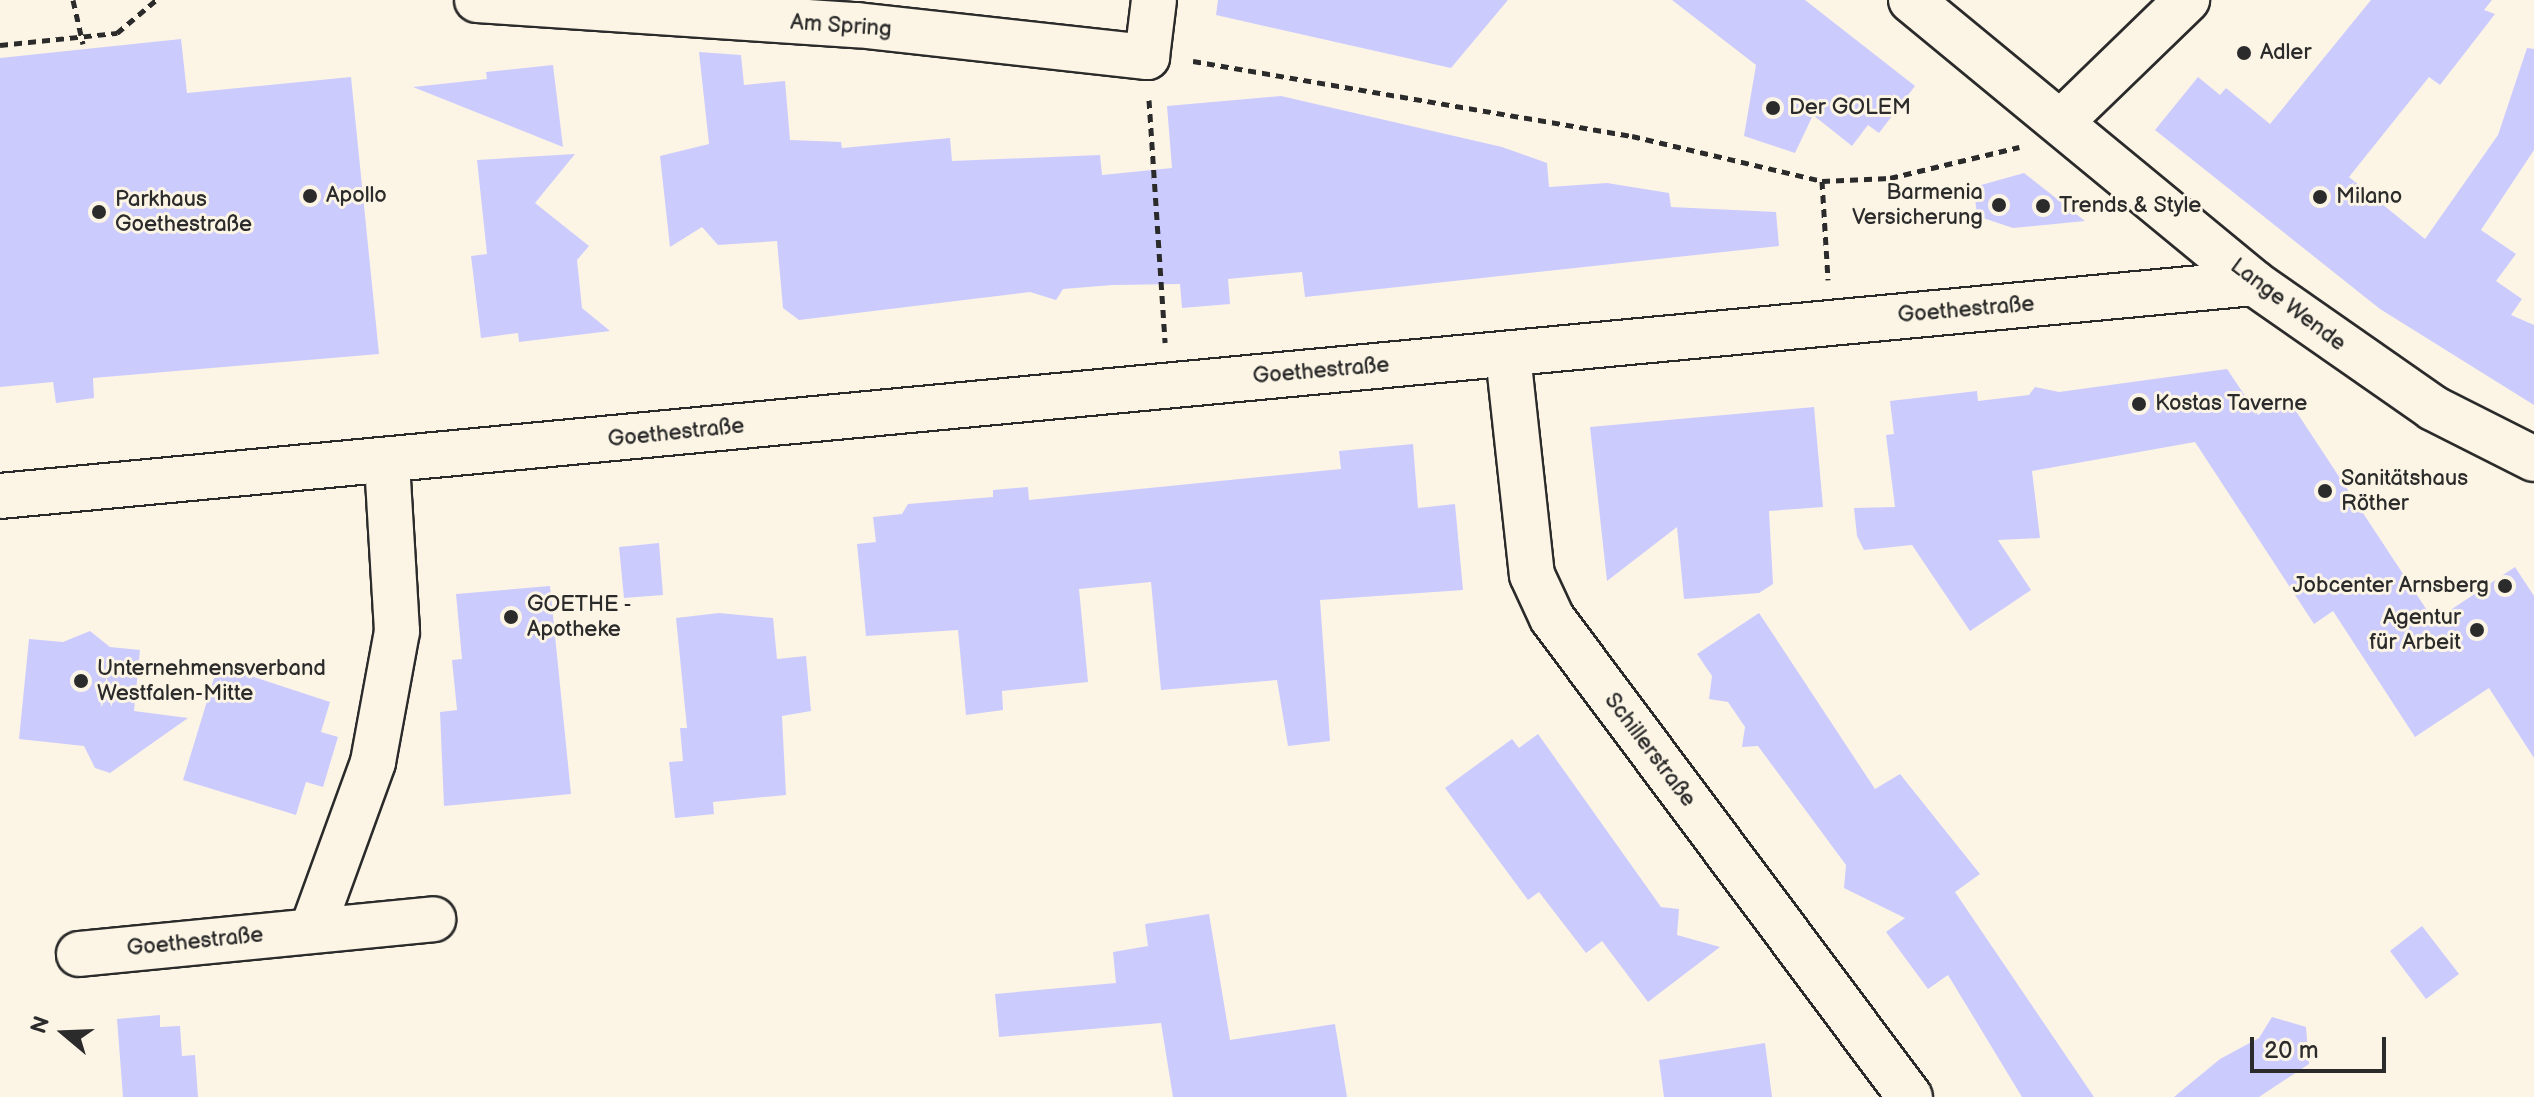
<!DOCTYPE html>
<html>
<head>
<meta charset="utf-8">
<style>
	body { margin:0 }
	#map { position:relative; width:2534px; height:1097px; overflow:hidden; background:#fcf5e5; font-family:"Balsamiq Sans",sans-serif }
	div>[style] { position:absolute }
	.building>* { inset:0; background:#cccbfe }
	.path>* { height:5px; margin-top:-2.5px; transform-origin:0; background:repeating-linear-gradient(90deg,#2b2b2b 0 8px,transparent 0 14px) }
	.roads { filter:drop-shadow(2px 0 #2b2b2b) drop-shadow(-2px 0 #2b2b2b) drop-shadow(0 2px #2b2b2b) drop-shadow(0 -2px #2b2b2b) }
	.minor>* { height:44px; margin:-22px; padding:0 22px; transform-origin:22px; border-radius:22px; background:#fcf5e5 }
	.dots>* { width:22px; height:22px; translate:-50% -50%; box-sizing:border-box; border:4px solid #fcf5e5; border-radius:50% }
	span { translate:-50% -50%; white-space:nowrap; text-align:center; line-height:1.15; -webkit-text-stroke:6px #fcf5e5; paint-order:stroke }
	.street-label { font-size:22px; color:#2b2b2b }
	.poi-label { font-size:22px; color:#2b2b2b }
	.left { translate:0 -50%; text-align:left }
	.right { translate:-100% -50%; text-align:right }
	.north { position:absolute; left:24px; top:993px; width:80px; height:80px; -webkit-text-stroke:6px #fcf5e5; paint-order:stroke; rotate:289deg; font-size:22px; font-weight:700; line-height:32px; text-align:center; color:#2b2b2b }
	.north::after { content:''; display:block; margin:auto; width:28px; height:36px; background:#2b2b2b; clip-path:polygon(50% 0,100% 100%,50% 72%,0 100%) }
	.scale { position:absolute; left:2250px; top:1037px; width:136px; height:36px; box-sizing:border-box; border:4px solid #2b2b2b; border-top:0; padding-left:10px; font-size:24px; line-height:28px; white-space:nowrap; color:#2b2b2b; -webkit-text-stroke:6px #fcf5e5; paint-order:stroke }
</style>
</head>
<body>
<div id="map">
	<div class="building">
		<i style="clip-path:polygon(1218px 0,1508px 0,1451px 68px,1216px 15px)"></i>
		<i style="clip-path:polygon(1672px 0,1805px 0,1915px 86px,1879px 133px,1868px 125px,1852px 146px,1813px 115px,1795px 153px,1744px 136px,1756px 65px)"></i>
		<i style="clip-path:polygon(2371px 0,2492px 0,2484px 10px,2495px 14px,2440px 85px,2429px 77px,2349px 177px,2425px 239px,2498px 135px,2527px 48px,2534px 49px,2534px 150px,2481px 230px,2516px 254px,2496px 281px,2522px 299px,2511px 315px,2534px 325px,2534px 405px,2380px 309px,2155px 130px,2198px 77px,2220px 95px,2226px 88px,2270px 124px)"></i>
		<i style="clip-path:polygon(181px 39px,187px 93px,351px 77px,379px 354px,93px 378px,94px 398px,56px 403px,53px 382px,0 387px,0 58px)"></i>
		<i style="clip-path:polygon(699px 52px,741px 55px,744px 85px,785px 81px,790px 140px,841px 142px,842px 148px,950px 138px,952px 161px,1100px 155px,1102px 175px,1172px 168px,1167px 106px,1281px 96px,1502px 147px,1547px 163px,1549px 187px,1607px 183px,1669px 193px,1671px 207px,1776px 212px,1779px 246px,1305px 297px,1302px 272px,1228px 279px,1230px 304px,1182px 308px,1180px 284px,1113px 285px,1063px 289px,1056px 300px,1030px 292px,799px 320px,783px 308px,777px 241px,718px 245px,702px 227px,670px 247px,660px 156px,709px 144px)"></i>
		<i style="clip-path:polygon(553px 65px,563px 147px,413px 87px,487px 79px,486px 72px)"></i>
		<i style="clip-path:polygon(575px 154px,535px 203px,589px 246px,577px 260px,582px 308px,610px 331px,519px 342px,518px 333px,481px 338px,471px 256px,487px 254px,477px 160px)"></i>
		<i style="clip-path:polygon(2024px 173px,2085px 221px,2013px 228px,1977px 216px,1974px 187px)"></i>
		<i style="clip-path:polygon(2227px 369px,2258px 415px,2286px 396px,2434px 621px,2515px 567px,2534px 596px,2534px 758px,2489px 688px,2415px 737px,2333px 611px,2314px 624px,2195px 442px,2032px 471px,2040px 538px,1998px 540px,2031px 590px,1970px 631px,1912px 545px,1864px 550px,1857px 536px,1854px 508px,1895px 507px,1886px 435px,1894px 434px,1890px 401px,1977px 391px,1978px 401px,2029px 395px,2035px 387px,2059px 392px)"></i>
		<i style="clip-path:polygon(1814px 407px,1823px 507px,1769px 511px,1773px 584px,1759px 593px,1684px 599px,1677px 527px,1607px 581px,1590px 427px)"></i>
		<i style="clip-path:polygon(1413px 444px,1418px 508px,1455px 504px,1463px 590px,1320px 600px,1330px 741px,1288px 746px,1277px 680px,1161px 690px,1151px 582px,1079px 589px,1088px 682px,1002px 691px,1003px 710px,966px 715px,958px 630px,866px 636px,857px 544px,876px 542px,873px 517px,902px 514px,908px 504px,993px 497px,993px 490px,1028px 487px,1029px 500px,1341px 469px,1339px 451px)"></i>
		<i style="clip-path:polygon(659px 543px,663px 595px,624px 598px,619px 547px)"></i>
		<i style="clip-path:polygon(550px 586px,571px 794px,444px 806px,440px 712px,457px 710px,452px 660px,462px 659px,456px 594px)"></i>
		<i style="clip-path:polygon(719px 613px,773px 618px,777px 659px,806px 656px,811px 711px,782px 716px,786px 795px,713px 802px,714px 814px,675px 818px,669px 762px,683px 761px,680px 728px,687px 728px,676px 618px)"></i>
		<i style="clip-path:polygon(1759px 613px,1875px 789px,1900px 774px,1980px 874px,1955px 892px,2094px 1097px,2022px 1097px,1948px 975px,1928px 989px,1886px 932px,1905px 918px,1844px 888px,1846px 865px,1758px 746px,1742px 747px,1745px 727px,1728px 702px,1709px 699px,1712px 676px,1697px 654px)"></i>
		<i style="clip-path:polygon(90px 631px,110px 647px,140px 650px,134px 711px,188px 718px,110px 773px,95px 768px,84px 746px,19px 739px,29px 639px,63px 642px)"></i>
		<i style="clip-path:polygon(218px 665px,330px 702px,321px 732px,338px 737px,323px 787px,306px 782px,296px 815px,183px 780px)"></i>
		<i style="clip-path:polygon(1538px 734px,1661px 907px,1679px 909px,1677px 935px,1720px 947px,1648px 1002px,1602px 941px,1586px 953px,1539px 892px,1528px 900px,1445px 788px,1512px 739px,1519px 748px)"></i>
		<i style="clip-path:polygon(1209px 914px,1230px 1040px,1335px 1024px,1347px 1097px,1173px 1097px,1161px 1023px,999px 1037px,995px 994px,1116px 983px,1113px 952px,1148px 946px,1145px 924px)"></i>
		<i style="clip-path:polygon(2422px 926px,2459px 974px,2426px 999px,2390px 951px)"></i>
		<i style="clip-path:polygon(160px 1015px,160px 1027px,180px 1026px,182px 1056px,195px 1055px,198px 1097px,123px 1097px,117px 1019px)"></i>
		<i style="clip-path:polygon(2272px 1017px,2306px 1027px,2309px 1064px,2259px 1097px,2174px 1097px,2220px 1059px,2259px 1038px)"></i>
		<i style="clip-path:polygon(1765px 1043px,1772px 1097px,1664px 1097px,1659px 1060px)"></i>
	</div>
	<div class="path">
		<i style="left:73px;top:0;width:45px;rotate:77.2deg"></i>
		<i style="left:0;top:45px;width:118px;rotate:-5.9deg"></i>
		<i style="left:117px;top:33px;width:51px;rotate:-40.2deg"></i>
		<i style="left:1193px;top:61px;width:445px;rotate:9.7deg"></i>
		<i style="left:1632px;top:136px;width:195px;rotate:13.3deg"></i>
		<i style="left:1822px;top:181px;width:68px;rotate:-2.5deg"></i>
		<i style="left:1890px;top:178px;width:133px;rotate:-13.5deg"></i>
		<i style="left:1149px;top:100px;width:243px;rotate:86.2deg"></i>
		<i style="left:1822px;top:181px;width:99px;rotate:86.5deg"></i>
	</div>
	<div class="roads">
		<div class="minor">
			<i style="left:477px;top:0;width:381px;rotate:3.8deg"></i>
			<i style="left:857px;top:25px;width:292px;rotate:6.3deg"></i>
			<i style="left:1147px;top:57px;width:57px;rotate:-83deg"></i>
			<i style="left:1911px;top:0;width:445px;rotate:39.5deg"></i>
			<i style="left:2254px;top:283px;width:218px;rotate:34.9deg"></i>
			<i style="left:2433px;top:408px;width:113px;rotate:26.8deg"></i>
			<i style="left:2063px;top:120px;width:173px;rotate:-44.1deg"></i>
			<i style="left:1508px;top:355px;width:221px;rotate:83.8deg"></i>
			<i style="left:1532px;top:575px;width:47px;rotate:65.1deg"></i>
			<i style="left:1552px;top:618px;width:598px;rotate:53.23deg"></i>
			<i style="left:0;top:496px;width:2264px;rotate:-5.4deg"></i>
			<i style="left:312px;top:930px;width:179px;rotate:-70deg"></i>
			<i style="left:373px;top:762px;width:133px;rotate:-79.6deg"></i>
			<i style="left:397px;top:631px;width:169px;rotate:-93.4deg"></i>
			<i style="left:79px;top:954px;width:356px;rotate:-5.6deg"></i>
		</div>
	</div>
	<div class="dots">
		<i style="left:2244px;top:53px;background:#2b2b2b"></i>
		<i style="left:1773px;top:108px;background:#2b2b2b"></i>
		<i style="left:310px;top:196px;background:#2b2b2b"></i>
		<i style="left:2320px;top:197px;background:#2b2b2b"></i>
		<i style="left:1999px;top:205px;background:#2b2b2b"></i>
		<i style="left:2043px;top:206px;background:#2b2b2b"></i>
		<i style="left:99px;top:212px;background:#2b2b2b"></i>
		<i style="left:2139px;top:404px;background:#2b2b2b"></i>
		<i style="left:2325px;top:491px;background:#2b2b2b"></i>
		<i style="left:2505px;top:586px;background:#2b2b2b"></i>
		<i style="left:511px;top:617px;background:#2b2b2b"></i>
		<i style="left:2477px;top:630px;background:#2b2b2b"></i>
		<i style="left:81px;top:681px;background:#2b2b2b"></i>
	</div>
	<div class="street-label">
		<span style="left:841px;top:26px;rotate:4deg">Am Spring</span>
		<span style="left:2288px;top:305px;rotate:37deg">Lange Wende</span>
		<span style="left:1966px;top:310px;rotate:-5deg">Goethestraße</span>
		<span style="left:1321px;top:371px;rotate:-5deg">Goethestraße</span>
		<span style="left:676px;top:433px;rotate:-6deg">Goethestraße</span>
		<span style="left:1650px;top:750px;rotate:53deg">Schillerstraße</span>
		<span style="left:195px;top:942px;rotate:-6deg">Goethestraße</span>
	</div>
	<div class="poi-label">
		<span class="left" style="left:2260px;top:53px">Adler</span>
		<span class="left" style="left:1789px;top:108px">Der GOLEM</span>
		<span class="right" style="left:1983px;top:205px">Barmenia<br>Versicherung</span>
		<span class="left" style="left:326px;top:196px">Apollo</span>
		<span class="left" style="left:2336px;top:197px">Milano</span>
		<span class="left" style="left:115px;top:212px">Parkhaus<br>Goethestraße</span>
		<span class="left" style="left:2059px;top:206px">Trends &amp; Style</span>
		<span class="left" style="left:2155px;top:404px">Kostas Taverne</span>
		<span class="left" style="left:2341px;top:491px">Sanitätshaus<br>Röther</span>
		<span class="right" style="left:2489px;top:586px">Jobcenter Arnsberg</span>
		<span class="left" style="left:527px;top:617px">GOETHE -<br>Apotheke</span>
		<span class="right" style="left:2461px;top:630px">Agentur<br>für Arbeit</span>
		<span class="left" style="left:97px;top:681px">Unternehmensverband<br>Westfalen-Mitte</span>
	</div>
	<div class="north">N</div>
	<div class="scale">20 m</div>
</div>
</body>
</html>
